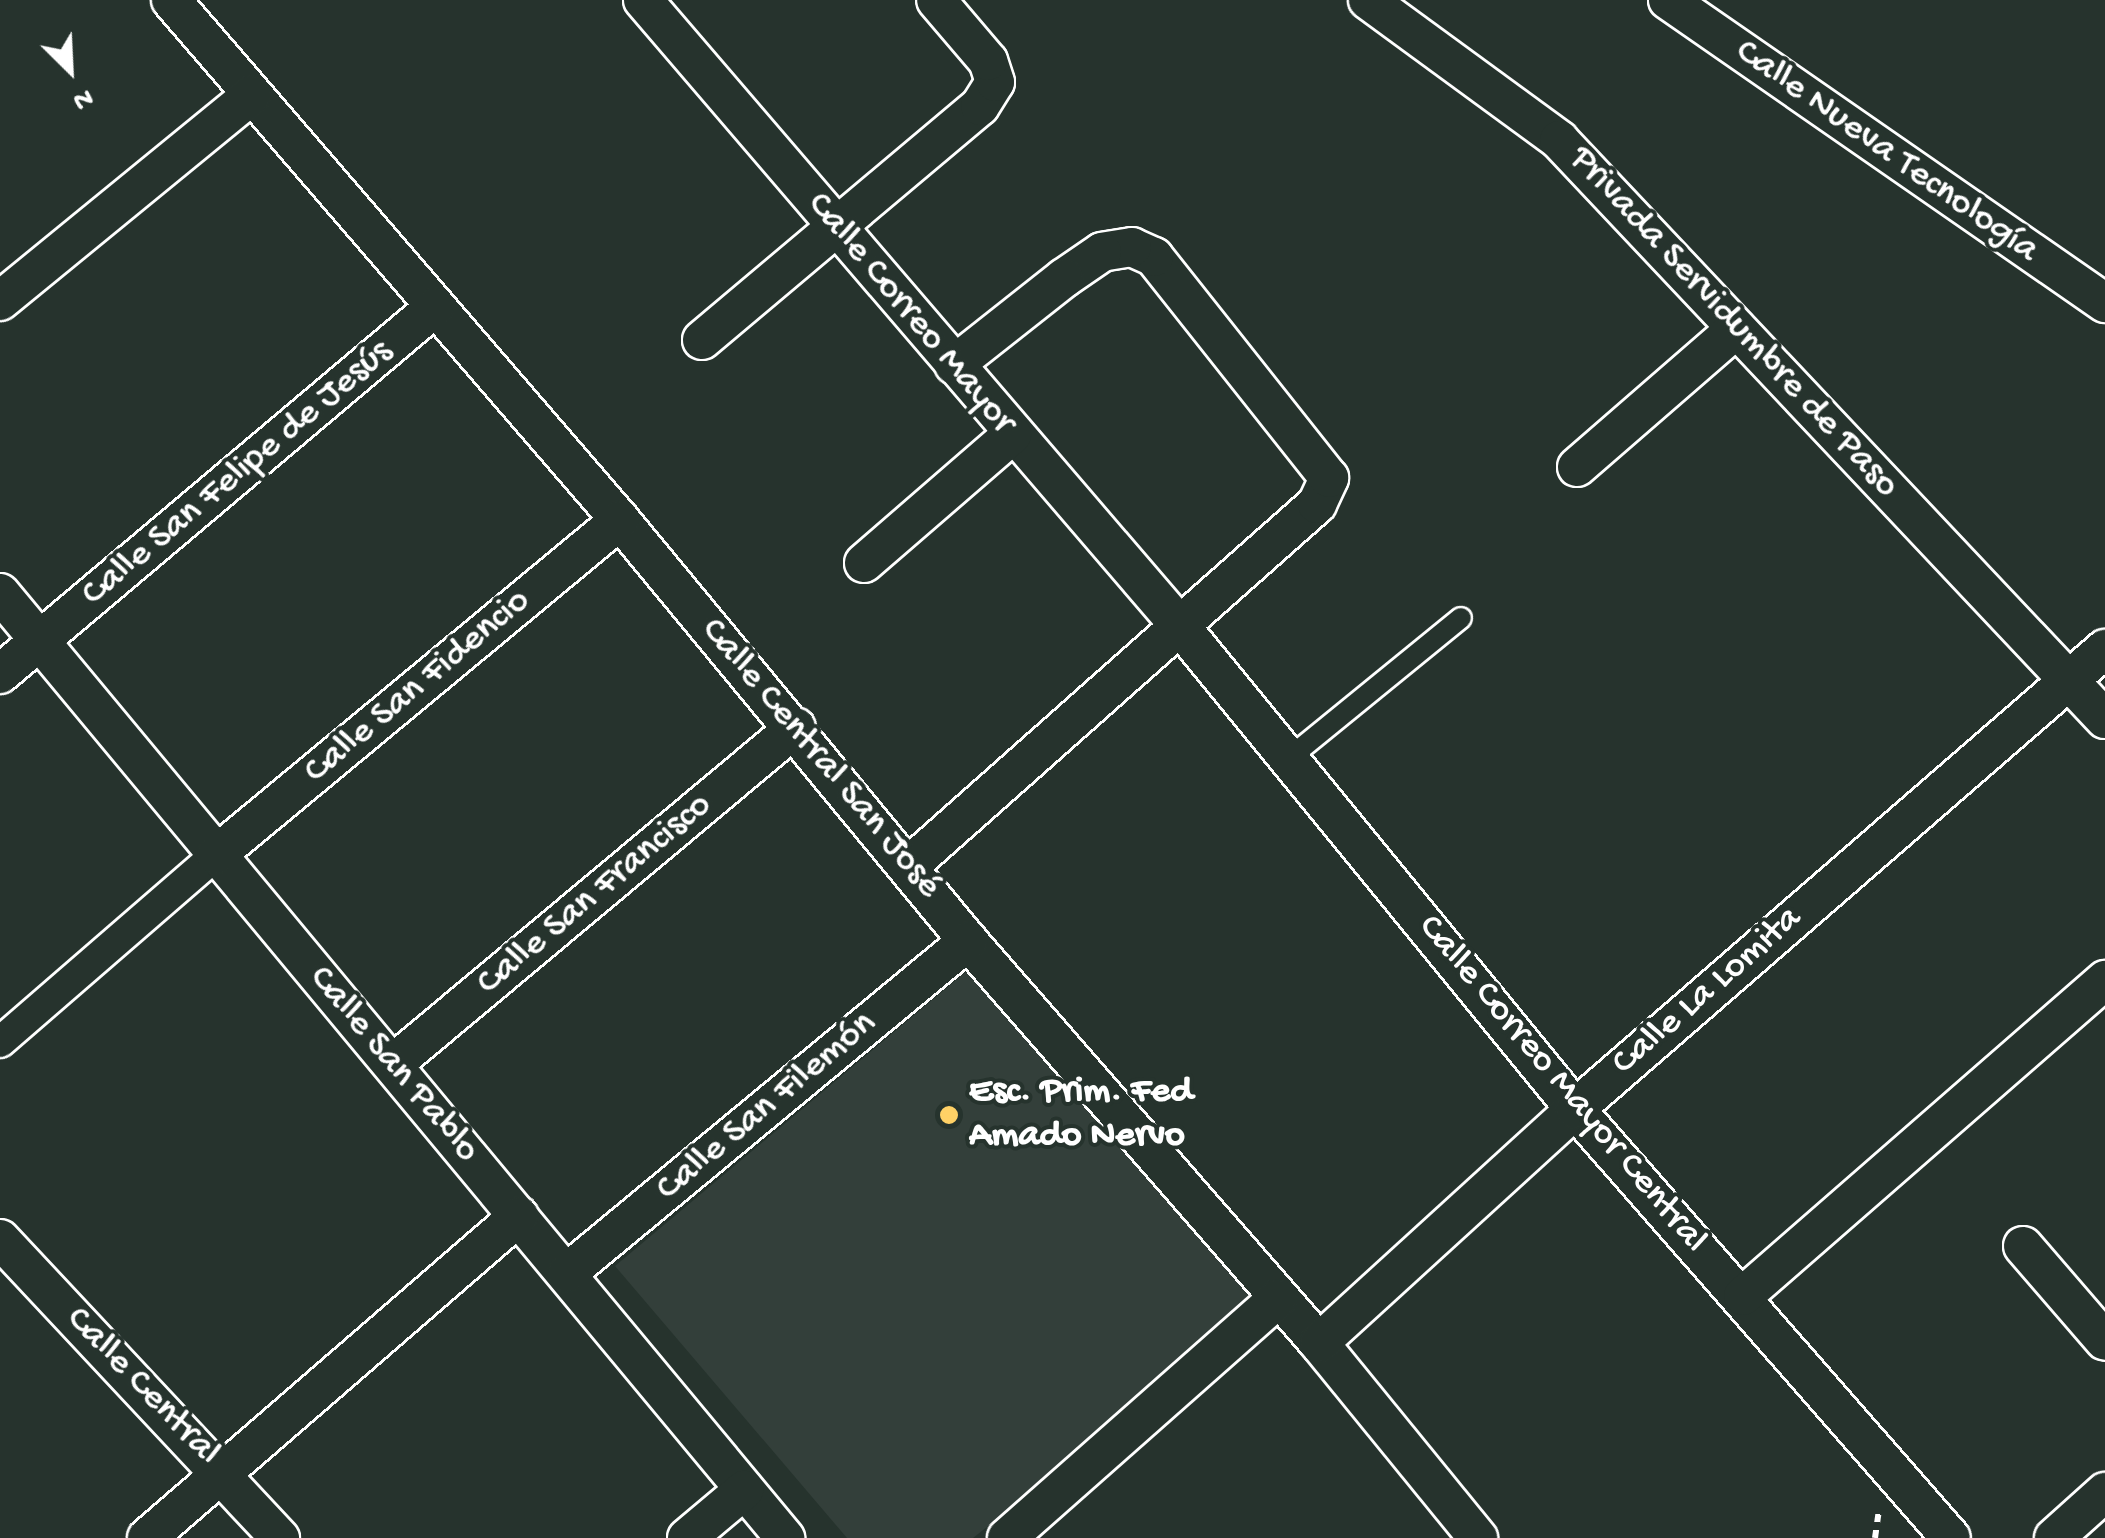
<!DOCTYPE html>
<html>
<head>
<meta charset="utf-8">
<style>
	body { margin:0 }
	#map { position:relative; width:2105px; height:1538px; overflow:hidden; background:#26332d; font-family:"Gochi Hand",sans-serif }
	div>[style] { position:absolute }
	.built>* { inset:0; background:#333f3a }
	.path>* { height:6px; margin-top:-3px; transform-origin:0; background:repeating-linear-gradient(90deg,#fff 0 8px,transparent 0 16px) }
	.roads { filter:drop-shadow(2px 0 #fff) drop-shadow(-2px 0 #fff) drop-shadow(0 2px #fff) drop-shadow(0 -2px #fff) }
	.service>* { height:20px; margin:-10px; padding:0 10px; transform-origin:10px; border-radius:10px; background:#26332d }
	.pedestrian>* { height:30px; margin:-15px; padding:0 15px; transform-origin:15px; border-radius:15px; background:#26332d }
	.minor>* { height:38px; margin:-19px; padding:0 19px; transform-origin:19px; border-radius:19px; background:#26332d }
	.dots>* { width:28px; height:28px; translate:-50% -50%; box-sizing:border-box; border:5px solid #26332d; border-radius:50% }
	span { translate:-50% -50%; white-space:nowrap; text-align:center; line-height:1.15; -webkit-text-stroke:8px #26332d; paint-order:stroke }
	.street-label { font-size:38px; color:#fff }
	.poi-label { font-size:38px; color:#fff; font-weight:700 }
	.left { translate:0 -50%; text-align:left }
	.north { position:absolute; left:20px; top:20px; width:100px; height:100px; -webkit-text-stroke:8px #26332d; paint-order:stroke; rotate:156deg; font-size:28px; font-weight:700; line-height:40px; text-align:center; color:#fff }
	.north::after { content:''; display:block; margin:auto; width:35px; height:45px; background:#fff; clip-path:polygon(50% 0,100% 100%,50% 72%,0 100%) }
</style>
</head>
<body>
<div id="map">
	<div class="built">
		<i style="clip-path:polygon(975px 964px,1267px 1307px,973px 1538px,847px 1538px,615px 1266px)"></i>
	</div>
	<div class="path">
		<i style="left:1875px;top:1538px;width:28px;rotate:-82deg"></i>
	</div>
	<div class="roads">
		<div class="service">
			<i style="left:1288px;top:759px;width:223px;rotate:-39.2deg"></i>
		</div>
		<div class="pedestrian">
			<i style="left:0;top:1042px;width:286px;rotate:-40.9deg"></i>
		</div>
		<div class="minor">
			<i style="left:171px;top:0;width:687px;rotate:49.19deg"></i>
			<i style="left:620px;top:520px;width:546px;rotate:50.42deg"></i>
			<i style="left:968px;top:941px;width:534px;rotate:48.87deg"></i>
			<i style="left:1319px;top:1343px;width:252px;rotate:50.8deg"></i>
			<i style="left:643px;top:0;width:825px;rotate:49.38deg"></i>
			<i style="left:1180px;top:626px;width:624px;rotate:50.72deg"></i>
			<i style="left:1575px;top:1109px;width:570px;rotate:48.77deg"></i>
			<i style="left:1368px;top:0;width:237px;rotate:36.2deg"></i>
			<i style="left:1559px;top:140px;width:796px;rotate:46.68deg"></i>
			<i style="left:1668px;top:0;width:532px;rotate:34.74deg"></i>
			<i style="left:0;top:301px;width:325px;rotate:-39.3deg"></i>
			<i style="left:702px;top:340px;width:363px;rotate:-40.1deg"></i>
			<i style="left:980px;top:106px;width:28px;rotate:-58deg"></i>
			<i style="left:995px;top:82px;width:22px;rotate:-108deg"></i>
			<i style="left:988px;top:61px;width:80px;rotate:-130.4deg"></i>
			<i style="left:1577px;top:467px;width:211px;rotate:-41deg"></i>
			<i style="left:864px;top:563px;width:196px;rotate:-40.9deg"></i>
			<i style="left:0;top:593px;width:1229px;rotate:50.28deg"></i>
			<i style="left:0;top:674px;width:569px;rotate:-40.15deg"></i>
			<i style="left:216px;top:855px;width:525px;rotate:-39.67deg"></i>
			<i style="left:910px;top:865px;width:544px;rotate:-41.57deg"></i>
			<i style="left:1317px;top:504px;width:29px;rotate:-65deg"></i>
			<i style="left:1329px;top:478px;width:282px;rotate:-128.4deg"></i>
			<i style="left:1154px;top:257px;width:24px;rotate:-156deg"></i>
			<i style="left:1132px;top:247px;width:30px;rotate:171deg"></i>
			<i style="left:1102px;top:252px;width:46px;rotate:145.6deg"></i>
			<i style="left:1064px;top:278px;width:140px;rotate:141.7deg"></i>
			<i style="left:393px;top:1064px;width:525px;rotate:-39.9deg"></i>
			<i style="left:0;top:1239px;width:410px;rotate:46.9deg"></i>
			<i style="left:2023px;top:1246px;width:125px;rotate:49.2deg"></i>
			<i style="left:567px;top:1273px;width:521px;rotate:-39.62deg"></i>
			<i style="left:1743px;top:1296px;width:481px;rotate:-41.1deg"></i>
			<i style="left:1319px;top:1343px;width:347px;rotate:-42.4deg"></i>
			<i style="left:1575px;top:1109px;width:702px;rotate:-40.96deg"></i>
			<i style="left:147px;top:1538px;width:492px;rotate:-40.9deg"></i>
			<i style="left:687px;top:1538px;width:75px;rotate:-40.1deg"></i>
			<i style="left:1007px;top:1538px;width:361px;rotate:-41.5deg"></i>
			<i style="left:2054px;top:1538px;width:69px;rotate:-42deg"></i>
		</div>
	</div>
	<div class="dots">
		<i style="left:949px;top:1115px;background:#ffd166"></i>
	</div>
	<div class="street-label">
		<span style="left:1886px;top:152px;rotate:35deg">Calle Nueva Tecnología</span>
		<span style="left:910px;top:314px;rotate:50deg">Calle Correo Mayor</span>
		<span style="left:1733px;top:323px;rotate:47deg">Privada Servidumbre de Paso</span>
		<span style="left:238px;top:474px;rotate:-40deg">Calle San Felipe de Jesús</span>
		<span style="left:418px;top:687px;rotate:-40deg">Calle San Fidencio</span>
		<span style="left:820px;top:759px;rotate:50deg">Calle Central San José</span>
		<span style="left:595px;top:895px;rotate:-40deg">Calle San Francisco</span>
		<span style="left:1708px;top:992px;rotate:-41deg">Calle La Lomita</span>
		<span style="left:393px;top:1065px;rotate:50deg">Calle San Pablo</span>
		<span style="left:1561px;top:1085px;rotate:50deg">Calle Correo Mayor Central</span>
		<span style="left:767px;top:1107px;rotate:-40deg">Calle San Filemón</span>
		<span style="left:142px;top:1387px;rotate:46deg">Calle Central</span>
	</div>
	<div class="poi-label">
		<span class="left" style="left:969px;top:1115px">Esc. Prim. Fed<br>Amado Nervo</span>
	</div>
	<div class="north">N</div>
</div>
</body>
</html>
